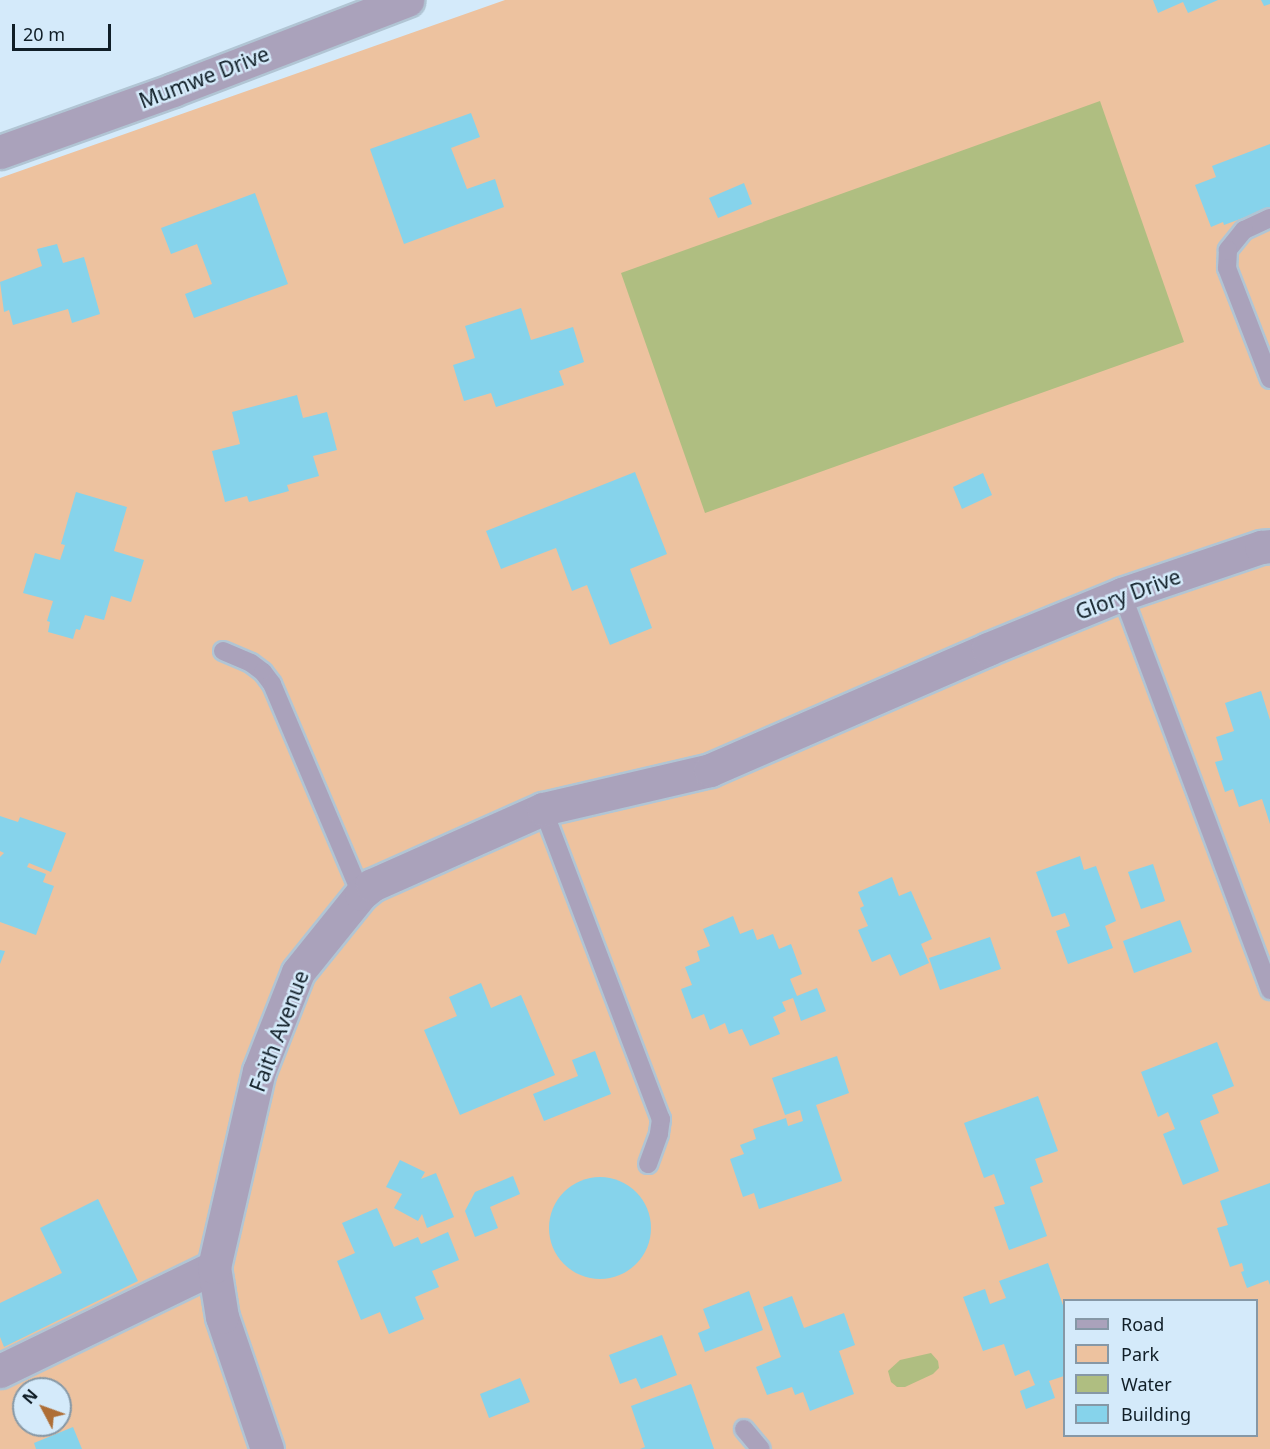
<!DOCTYPE html>
<html>
<head>
<meta charset="utf-8">
<style>
	body { margin:0 }
	#map { position:relative; width:1270px; height:1449px; overflow:hidden; background:#d4eafa; font-family:"Noto Sans",sans-serif }
	div>[style] { position:absolute }
	.green>* { inset:0; background:#edc29f }
	.water>* { inset:0; background:#afbe81 }
	.building>* { inset:0; background:#86d3eb }
	.round { border-radius:50% }
	.roads { filter:drop-shadow(2px 0 #b1c5d4) drop-shadow(-2px 0 #b1c5d4) drop-shadow(0 2px #b1c5d4) drop-shadow(0 -2px #b1c5d4) }
	.lane>* { height:18px; margin:-9px; padding:0 9px; transform-origin:9px; border-radius:9px; background:#aaa2bb }
	.street>* { height:33px; margin:-16.5px; padding:0 16.5px; transform-origin:16.5px; border-radius:16.5px; background:#aaa2bb }
	span { translate:-50% -50%; white-space:nowrap; text-align:center; line-height:1.15; -webkit-text-stroke:5px #d4eafa; paint-order:stroke }
	.street-label { font-size:21px; color:#101e27 }
	.legend { position:absolute; left:1063px; top:1299px; width:195px; height:138px; box-sizing:border-box; background:#d4eafa; border:2px solid #8698a6; margin:0; padding:8px 10px; list-style:none; font-size:18px; color:#101e27 }
	.legend li { display:flex; align-items:center; gap:12px; height:30px }
	.legend b { width:30px; border:2px solid #8698a6 }
	.north { position:absolute; left:12px; top:1377px; width:60px; height:60px; box-sizing:border-box; background:#d4eafa; border:2px solid #8698a6; border-radius:50%; rotate:311deg; font-size:16px; font-weight:700; line-height:24px; text-align:center; color:#101e27 }
	.north::after { content:''; display:block; margin:auto; width:21px; height:27px; background:#ae6e36; clip-path:polygon(50% 0,100% 100%,50% 72%,0 100%) }
	.scale { position:absolute; left:12px; top:24px; width:99px; height:27px; box-sizing:border-box; border:3px solid #101e27; border-top:0; padding-left:8px; font-size:18px; line-height:21px; white-space:nowrap; color:#101e27; -webkit-text-stroke:4px #d4eafa; paint-order:stroke }
</style>
</head>
<body>
<div id="map">
	<div class="green">
		<i style="clip-path:polygon(evenodd,505px 0,1270px 0,1270px 1449px,0 1449px,0 178px,505px 0,1064px 1300px,1256px 1300px,1256px 1436px,1064px 1436px,1064px 1300px,505px 0,24px 1389px,60px 1389px,60px 1425px,24px 1425px,24px 1389px)"></i>
	</div>
	<div class="water">
		<i style="clip-path:polygon(1100px 101px,1184px 342px,705px 513px,621px 273px)"></i>
		<i style="clip-path:polygon(931px 1353px,938px 1361px,939px 1368px,933px 1374px,905px 1387px,897px 1387px,891px 1382px,888px 1371px,900px 1360px)"></i>
	</div>
	<div class="building">
		<i style="clip-path:polygon(1153px 0,1218px 0,1188px 13px,1183px 2px,1158px 13px)"></i>
		<i style="clip-path:polygon(1261px 0,1270px 0,1270px 4px,1264px 6px)"></i>
		<i style="clip-path:polygon(471px 113px,480px 137px,451px 148px,467px 189px,495px 179px,504px 207px,404px 244px,370px 149px)"></i>
		<i style="clip-path:polygon(1270px 144px,1270px 208px,1224px 225px,1223px 222px,1211px 227px,1195px 185px,1216px 177px,1212px 166px)"></i>
		<i style="clip-path:polygon(744px 183px,752px 204px,718px 218px,709px 198px)"></i>
		<i style="clip-path:polygon(255px 193px,288px 284px,194px 318px,185px 294px,212px 284px,197px 244px,171px 254px,161px 228px)"></i>
		<i style="clip-path:polygon(57px 244px,63px 263px,84px 257px,100px 314px,72px 323px,68px 309px,13px 325px,9px 310px,4px 312px,0 282px,42px 266px,37px 249px)"></i>
		<i style="clip-path:polygon(521px 308px,531px 340px,573px 327px,584px 362px,559px 371px,564px 385px,496px 407px,491px 393px,464px 401px,453px 365px,475px 358px,465px 326px)"></i>
		<i style="clip-path:polygon(297px 395px,303px 418px,327px 412px,337px 450px,313px 456px,319px 476px,287px 485px,289px 491px,249px 502px,247px 496px,225px 502px,212px 451px,240px 444px,232px 412px)"></i>
		<i style="clip-path:polygon(635px 472px,667px 554px,630px 569px,652px 628px,610px 645px,587px 585px,572px 591px,556px 548px,501px 569px,486px 531px)"></i>
		<i style="clip-path:polygon(983px 473px,992px 495px,962px 509px,953px 487px)"></i>
		<i style="clip-path:polygon(76px 492px,127px 507px,114px 551px,144px 560px,131px 602px,111px 596px,104px 620px,85px 615px,80px 630px,76px 629px,73px 639px,48px 632px,50px 622px,47px 621px,53px 601px,23px 593px,35px 553px,60px 560px,65px 545px,61px 544px)"></i>
		<i style="clip-path:polygon(1261px 691px,1270px 720px,1270px 824px,1262px 799px,1239px 807px,1233px 789px,1225px 792px,1215px 762px,1223px 760px,1216px 737px,1234px 731px,1225px 703px)"></i>
		<i style="clip-path:polygon(0 816px,18px 822px,20px 817px,66px 833px,51px 872px,29px 863px,27px 867px,46px 874px,43px 882px,54px 886px,36px 935px,0 922px,0 857px,4px 853px,0 851px)"></i>
		<i style="clip-path:polygon(1080px 856px,1084px 870px,1096px 866px,1116px 921px,1105px 926px,1113px 948px,1068px 964px,1056px 931px,1070px 926px,1065px 913px,1052px 917px,1036px 872px)"></i>
		<i style="clip-path:polygon(1153px 864px,1165px 901px,1141px 909px,1128px 872px)"></i>
		<i style="clip-path:polygon(892px 877px,899px 896px,911px 891px,932px 939px,921px 944px,929px 963px,900px 976px,890px 954px,872px 962px,858px 930px,868px 926px,860px 908px,864px 906px,858px 892px)"></i>
		<i style="clip-path:polygon(733px 916px,740px 934px,753px 929px,757px 940px,773px 934px,779px 949px,791px 944px,802px 974px,790px 979px,797px 996px,817px 988px,826px 1011px,801px 1021px,793px 998px,782px 1002px,786px 1011px,773px 1017px,780px 1034px,750px 1046px,742px 1029px,729px 1034px,725px 1023px,710px 1030px,704px 1014px,692px 1019px,681px 989px,692px 985px,685px 967px,700px 961px,697px 951px,710px 946px,703px 929px)"></i>
		<i style="clip-path:polygon(1180px 920px,1192px 952px,1134px 973px,1123px 941px)"></i>
		<i style="clip-path:polygon(990px 937px,1001px 969px,940px 990px,929px 958px)"></i>
		<i style="clip-path:polygon(0 950px,5px 951px,0 964px)"></i>
		<i style="clip-path:polygon(481px 983px,491px 1008px,521px 995px,555px 1075px,460px 1115px,424px 1030px,457px 1016px,449px 997px)"></i>
		<i style="clip-path:polygon(1217px 1042px,1234px 1086px,1212px 1095px,1219px 1113px,1200px 1121px,1219px 1171px,1183px 1185px,1163px 1134px,1175px 1129px,1168px 1112px,1158px 1117px,1141px 1072px)"></i>
		<i style="clip-path:polygon(595px 1051px,611px 1094px,544px 1121px,533px 1094px,578px 1076px,572px 1060px)"></i>
		<i style="clip-path:polygon(837px 1056px,849px 1093px,816px 1105px,842px 1181px,759px 1209px,754px 1193px,743px 1197px,730px 1159px,744px 1154px,740px 1145px,756px 1139px,753px 1129px,786px 1118px,788px 1126px,803px 1121px,800px 1110px,785px 1115px,772px 1078px)"></i>
		<i style="clip-path:polygon(1038px 1096px,1058px 1151px,1035px 1159px,1043px 1182px,1030px 1187px,1047px 1236px,1009px 1250px,994px 1207px,1005px 1204px,994px 1174px,984px 1178px,964px 1123px)"></i>
		<i style="clip-path:polygon(400px 1160px,425px 1172px,421px 1179px,436px 1173px,454px 1217px,427px 1228px,422px 1214px,418px 1221px,394px 1208px,402px 1194px,386px 1187px)"></i>
		<i style="clip-path:polygon(513px 1176px,520px 1194px,490px 1207px,498px 1228px,475px 1237px,465px 1211px,475px 1192px)"></i>
		<i class="round" style="left:549px;top:1177px;width:102px;height:102px"></i>
		<i style="clip-path:polygon(1270px 1183px,1270px 1285px,1268px 1280px,1247px 1288px,1241px 1272px,1244px 1271px,1242px 1263px,1230px 1267px,1217px 1228px,1228px 1225px,1220px 1201px)"></i>
		<i style="clip-path:polygon(98px 1199px,138px 1281px,4px 1347px,0 1337px,0 1303px,62px 1273px,40px 1228px)"></i>
		<i style="clip-path:polygon(377px 1208px,394px 1247px,418px 1237px,421px 1244px,448px 1232px,459px 1260px,432px 1271px,439px 1287px,415px 1297px,424px 1319px,389px 1334px,380px 1312px,361px 1320px,337px 1261px,355px 1253px,342px 1223px)"></i>
		<i style="clip-path:polygon(1048px 1263px,1064px 1308px,1064px 1376px,1049px 1381px,1055px 1398px,1026px 1409px,1020px 1391px,1035px 1385px,1029px 1370px,1015px 1376px,1004px 1344px,983px 1351px,963px 1297px,985px 1289px,990px 1304px,1006px 1298px,999px 1281px)"></i>
		<i style="clip-path:polygon(749px 1291px,763px 1330px,705px 1352px,698px 1333px,710px 1328px,703px 1309px)"></i>
		<i style="clip-path:polygon(792px 1296px,804px 1328px,844px 1313px,855px 1345px,839px 1351px,854px 1394px,810px 1411px,803px 1392px,795px 1395px,792px 1387px,767px 1395px,756px 1367px,781px 1357px,763px 1307px)"></i>
		<i style="clip-path:polygon(662px 1335px,677px 1375px,641px 1389px,636px 1378px,620px 1384px,609px 1355px)"></i>
		<i style="clip-path:polygon(520px 1378px,530px 1402px,489px 1418px,480px 1394px)"></i>
		<i style="clip-path:polygon(691px 1384px,714px 1449px,640px 1449px,645px 1447px,631px 1406px)"></i>
		<i style="clip-path:polygon(73px 1427px,82px 1449px,36px 1449px,34px 1443px)"></i>
	</div>
	<div class="roads">
		<div class="lane">
			<i style="left:1270px;top:218px;width:29px;rotate:155deg"></i>
			<i style="left:1244px;top:230px;width:26px;rotate:129deg"></i>
			<i style="left:1228px;top:250px;width:18px;rotate:93deg"></i>
			<i style="left:1227px;top:268px;width:119px;rotate:68.8deg"></i>
			<i style="left:1122px;top:594px;width:423px;rotate:69.5deg"></i>
			<i style="left:223px;top:651px;width:30px;rotate:23deg"></i>
			<i style="left:251px;top:663px;width:15px;rotate:37deg"></i>
			<i style="left:263px;top:672px;width:15px;rotate:53deg"></i>
			<i style="left:272px;top:684px;width:228px;rotate:67deg"></i>
			<i style="left:543px;top:809px;width:332px;rotate:69.2deg"></i>
			<i style="left:661px;top:1119px;width:15px;rotate:98deg"></i>
			<i style="left:659px;top:1134px;width:32px;rotate:110deg"></i>
			<i style="left:744px;top:1429px;width:26px;rotate:50deg"></i>
		</div>
		<div class="street">
			<i style="left:0;top:152px;width:184px;rotate:-19.7deg"></i>
			<i style="left:173px;top:90px;width:251px;rotate:-21deg"></i>
			<i style="left:0;top:1371px;width:238px;rotate:-25.9deg"></i>
			<i style="left:267px;top:1449px;width:139px;rotate:-108.8deg"></i>
			<i style="left:222px;top:1317px;width:51px;rotate:-99.1deg"></i>
			<i style="left:214px;top:1267px;width:201px;rotate:-77.1deg"></i>
			<i style="left:259px;top:1071px;width:106px;rotate:-68.5deg"></i>
			<i style="left:298px;top:972px;width:100px;rotate:-51.1deg"></i>
			<i style="left:361px;top:894px;width:14px;rotate:-39deg"></i>
			<i style="left:372px;top:885px;width:187px;rotate:-24deg"></i>
			<i style="left:543px;top:809px;width:171px;rotate:-13.1deg"></i>
			<i style="left:710px;top:770px;width:303px;rotate:-23.5deg"></i>
			<i style="left:988px;top:649px;width:145px;rotate:-22.3deg"></i>
			<i style="left:1122px;top:594px;width:147px;rotate:-18.7deg"></i>
			<i style="left:1261px;top:547px;width:9px;rotate:-6deg"></i>
		</div>
	</div>
	<div class="street-label">
		<span style="left:204px;top:77px;rotate:-21deg">Mumwe Drive</span>
		<span style="left:1128px;top:594px;rotate:-20deg">Glory Drive</span>
		<span style="left:279px;top:1031px;rotate:-69deg">Faith Avenue</span>
	</div>
	<ul class="legend">
	<li><b style="height:8px;background:#aaa2bb"></b>Road</li>
	<li><b style="height:16px;background:#edc29f"></b>Park</li>
	<li><b style="height:16px;background:#afbe81"></b>Water</li>
	<li><b style="height:16px;background:#86d3eb"></b>Building</li>
	</ul>
	<div class="north">N</div>
	<div class="scale">20 m</div>
</div>
</body>
</html>
